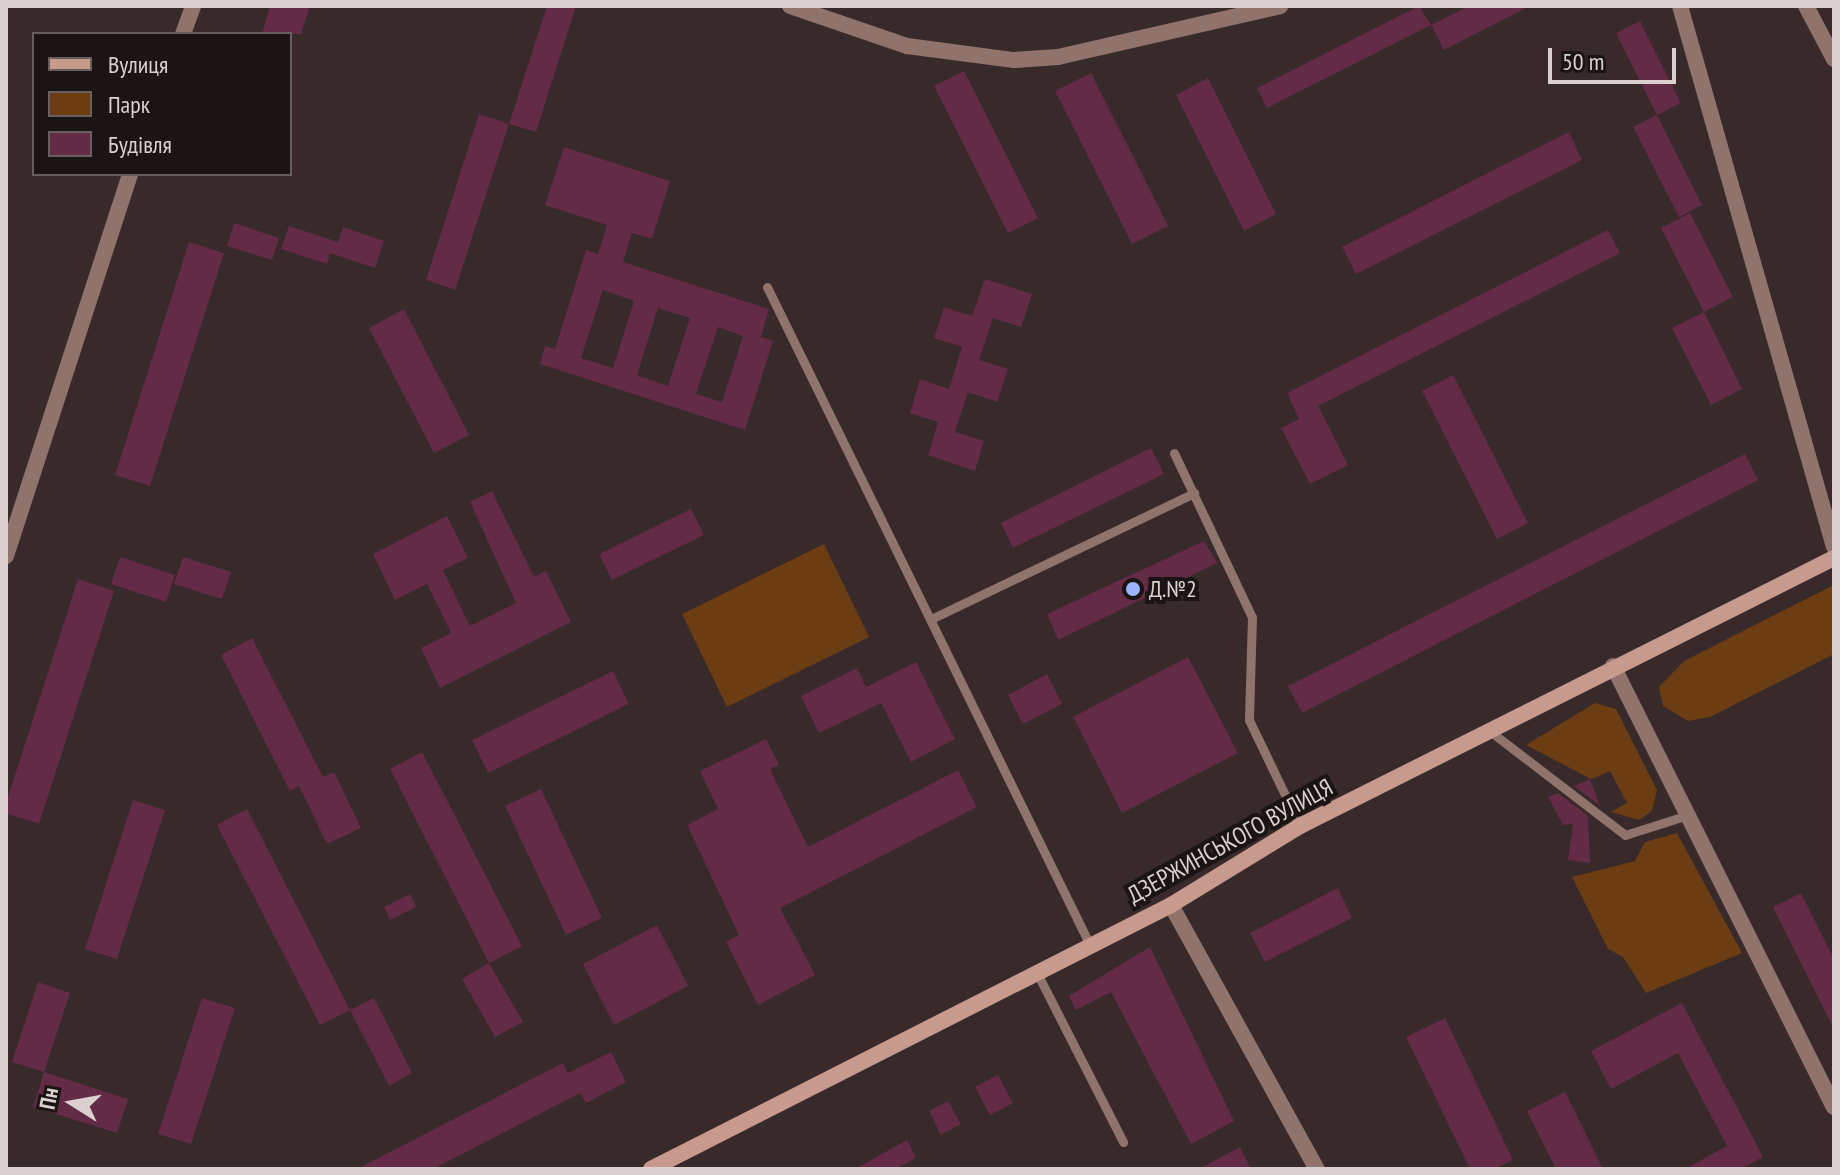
<!DOCTYPE html>
<html>
<head>
<meta charset="utf-8">
<style>
	body { margin:0 }
	#map { position:relative; width:1840px; height:1175px; overflow:hidden; background:#38292a; font-family:"PT Sans Narrow",sans-serif }
	div>[style] { position:absolute }
	.green>* { inset:0; background:#6c3c13 }
	.building>* { inset:0; background:#632b45 }
	.lane>* { height:9px; margin:-4.5px; padding:0 4.5px; transform-origin:4.5px; border-radius:4.5px; background:#90736b }
	.street>* { height:16px; margin:-8px; padding:0 8px; transform-origin:8px; border-radius:8px; background:#90736b }
	.secondary>* { height:16px; margin:-8px; padding:0 8px; transform-origin:8px; border-radius:8px; background:#c8998d }
	.dots>* { width:22px; height:22px; translate:-50% -50%; box-sizing:border-box; border:4px solid #1b1414; border-radius:50% }
	span { translate:-50% -50%; white-space:nowrap; text-align:center; line-height:1.15; -webkit-text-stroke:8px #1b1414; paint-order:stroke }
	.poi-label { font-size:24px; color:#dad0d0 }
	.left { translate:0 -50%; text-align:left }
	.street-label { font-size:24px; color:#dad0d0 }
	.frame { position:absolute; inset:0; border:8px solid #dad0d0; pointer-events:none }
	.legend { position:absolute; left:32px; top:32px; width:260px; height:144px; box-sizing:border-box; background:#1b1414; border:2px solid #675f5f; margin:0; padding:10px 14px; list-style:none; font-size:24px; color:#dad0d0 }
	.legend li { display:flex; align-items:center; gap:16px; height:40px }
	.legend b { width:40px; border:2px solid #675f5f }
	.north { position:absolute; left:32px; top:1063px; width:80px; height:80px; -webkit-text-stroke:6px #1b1414; paint-order:stroke; rotate:281deg; font-size:22px; font-weight:700; line-height:32px; text-align:center; color:#dad0d0 }
	.north::after { content:''; display:block; margin:auto; width:28px; height:36px; background:#dad0d0; clip-path:polygon(50% 0,100% 100%,50% 72%,0 100%) }
	.scale { position:absolute; left:1548px; top:48px; width:128px; height:36px; box-sizing:border-box; border:4px solid #dad0d0; border-top:0; padding-left:10px; font-size:24px; line-height:28px; white-space:nowrap; color:#dad0d0; -webkit-text-stroke:6px #1b1414; paint-order:stroke }
</style>
</head>
<body>
<div id="map">
	<div class="green">
		<i style="clip-path:polygon(824px 544px,869px 637px,727px 707px,682px 614px)"></i>
		<i style="clip-path:polygon(1834px 585px,1834px 654px,1710px 717px,1688px 721px,1663px 706px,1659px 687px,1684px 661px)"></i>
		<i style="clip-path:polygon(1595px 703px,1616px 709px,1657px 790px,1652px 811px,1639px 820px,1611px 812px,1627px 803px,1610px 771px,1591px 779px,1526px 745px)"></i>
		<i style="clip-path:polygon(1677px 833px,1742px 953px,1646px 993px,1623px 957px,1608px 949px,1572px 877px,1635px 861px,1645px 842px)"></i>
	</div>
	<div class="building">
		<i style="clip-path:polygon(270px 6px,310px 6px,301px 34px,262px 34px)"></i>
		<i style="clip-path:polygon(547px 6px,576px 6px,536px 132px,509px 124px)"></i>
		<i style="clip-path:polygon(1419px 6px,1431px 25px,1267px 108px,1257px 88px)"></i>
		<i style="clip-path:polygon(1469px 6px,1530px 6px,1444px 50px,1431px 25px)"></i>
		<i style="clip-path:polygon(1640px 21px,1681px 103px,1657px 115px,1616px 33px)"></i>
		<i style="clip-path:polygon(964px 71px,1038px 218px,1008px 233px,934px 86px)"></i>
		<i style="clip-path:polygon(1091px 73px,1168px 226px,1132px 244px,1055px 91px)"></i>
		<i style="clip-path:polygon(1208px 78px,1276px 214px,1244px 231px,1176px 95px)"></i>
		<i style="clip-path:polygon(479px 114px,509px 124px,455px 290px,426px 280px)"></i>
		<i style="clip-path:polygon(1657px 115px,1702px 205px,1679px 217px,1633px 127px)"></i>
		<i style="clip-path:polygon(1569px 132px,1582px 160px,1356px 274px,1342px 247px)"></i>
		<i style="clip-path:polygon(evenodd,564px 147px,670px 181px,652px 239px,632px 233px,623px 262px,769px 309px,761px 337px,773px 341px,745px 430px,540px 364px,545px 346px,555px 349px,586px 250px,598px 254px,607px 225px,545px 205px,564px 147px,603px 290px,634px 301px,613px 368px,581px 358px,603px 290px,564px 147px,658px 308px,690px 318px,668px 386px,637px 375px,658px 308px,564px 147px,718px 327px,743px 336px,722px 402px,696px 394px,718px 327px)"></i>
		<i style="clip-path:polygon(1690px 213px,1733px 297px,1704px 312px,1661px 228px)"></i>
		<i style="clip-path:polygon(234px 223px,279px 238px,272px 260px,227px 246px)"></i>
		<i style="clip-path:polygon(289px 226px,338px 242px,343px 227px,384px 241px,375px 268px,330px 253px,327px 264px,281px 249px)"></i>
		<i style="clip-path:polygon(1608px 230px,1620px 253px,1318px 406px,1348px 465px,1310px 484px,1281px 428px,1299px 419px,1287px 393px)"></i>
		<i style="clip-path:polygon(189px 242px,224px 253px,150px 486px,115px 475px)"></i>
		<i style="clip-path:polygon(985px 279px,1032px 294px,1021px 327px,993px 318px,979px 360px,1008px 369px,997px 402px,968px 392px,955px 432px,984px 441px,975px 471px,928px 455px,938px 422px,910px 413px,920px 379px,949px 389px,962px 347px,934px 338px,944px 307px,972px 316px)"></i>
		<i style="clip-path:polygon(404px 309px,469px 435px,434px 453px,369px 328px)"></i>
		<i style="clip-path:polygon(1704px 312px,1742px 389px,1711px 405px,1672px 328px)"></i>
		<i style="clip-path:polygon(1453px 375px,1528px 523px,1497px 539px,1422px 391px)"></i>
		<i style="clip-path:polygon(1151px 448px,1164px 474px,1013px 548px,1001px 523px)"></i>
		<i style="clip-path:polygon(1745px 454px,1758px 480px,1302px 713px,1288px 686px)"></i>
		<i style="clip-path:polygon(492px 491px,534px 577px,546px 571px,571px 622px,440px 688px,421px 648px,451px 633px,427px 584px,395px 600px,373px 554px,447px 516px,468px 558px,443px 570px,470px 626px,516px 603px,470px 502px)"></i>
		<i style="clip-path:polygon(691px 509px,704px 535px,612px 580px,599px 554px)"></i>
		<i style="clip-path:polygon(1204px 541px,1217px 563px,1058px 640px,1047px 614px)"></i>
		<i style="clip-path:polygon(120px 557px,175px 575px,166px 602px,111px 584px)"></i>
		<i style="clip-path:polygon(183px 557px,231px 572px,222px 599px,174px 584px)"></i>
		<i style="clip-path:polygon(78px 579px,114px 591px,39px 824px,6px 813px,6px 803px)"></i>
		<i style="clip-path:polygon(252px 638px,323px 777px,334px 772px,361px 828px,327px 844px,299px 786px,290px 791px,221px 655px)"></i>
		<i style="clip-path:polygon(1188px 657px,1238px 753px,1122px 813px,1073px 717px)"></i>
		<i style="clip-path:polygon(916px 662px,955px 739px,911px 762px,881px 703px,819px 733px,801px 696px,857px 668px,866px 687px)"></i>
		<i style="clip-path:polygon(613px 671px,629px 704px,488px 773px,472px 740px)"></i>
		<i style="clip-path:polygon(1047px 674px,1062px 704px,1023px 724px,1008px 695px)"></i>
		<i style="clip-path:polygon(766px 739px,779px 765px,770px 769px,808px 847px,958px 770px,977px 807px,780px 908px,815px 975px,758px 1005px,726px 942px,739px 935px,687px 825px,718px 809px,700px 771px)"></i>
		<i style="clip-path:polygon(422px 752px,522px 946px,489px 963px,390px 769px)"></i>
		<i style="clip-path:polygon(1590px 779px,1600px 806px,1574px 786px)"></i>
		<i style="clip-path:polygon(541px 789px,602px 918px,566px 935px,505px 806px)"></i>
		<i style="clip-path:polygon(1558px 793px,1588px 816px,1590px 863px,1568px 860px,1573px 824px,1563px 825px,1548px 797px)"></i>
		<i style="clip-path:polygon(133px 800px,165px 810px,117px 959px,85px 949px)"></i>
		<i style="clip-path:polygon(247px 809px,350px 1010px,320px 1025px,217px 825px)"></i>
		<i style="clip-path:polygon(1338px 888px,1352px 918px,1265px 962px,1250px 933px)"></i>
		<i style="clip-path:polygon(1801px 893px,1834px 959px,1834px 1029px,1773px 907px)"></i>
		<i style="clip-path:polygon(410px 894px,416px 907px,390px 920px,384px 907px)"></i>
		<i style="clip-path:polygon(657px 925px,688px 986px,614px 1025px,583px 964px)"></i>
		<i style="clip-path:polygon(1150px 947px,1234px 1121px,1191px 1144px,1111px 992px,1076px 1010px,1069px 996px)"></i>
		<i style="clip-path:polygon(489px 963px,523px 1022px,495px 1037px,462px 979px)"></i>
		<i style="clip-path:polygon(38px 982px,70px 993px,44px 1072px,12px 1062px)"></i>
		<i style="clip-path:polygon(202px 998px,235px 1008px,191px 1144px,158px 1134px)"></i>
		<i style="clip-path:polygon(374px 998px,412px 1073px,389px 1086px,350px 1010px)"></i>
		<i style="clip-path:polygon(1682px 1003px,1763px 1157px,1741px 1169px,1685px 1169px,1727px 1146px,1678px 1053px,1611px 1089px,1591px 1051px)"></i>
		<i style="clip-path:polygon(1445px 1018px,1513px 1160px,1494px 1169px,1470px 1169px,1406px 1037px)"></i>
		<i style="clip-path:polygon(611px 1052px,626px 1082px,586px 1103px,580px 1093px,433px 1169px,357px 1169px,563px 1063px,568px 1073px)"></i>
		<i style="clip-path:polygon(44px 1072px,128px 1099px,117px 1133px,33px 1107px)"></i>
		<i style="clip-path:polygon(998px 1075px,1013px 1103px,990px 1115px,975px 1087px)"></i>
		<i style="clip-path:polygon(1565px 1092px,1603px 1169px,1556px 1169px,1527px 1111px)"></i>
		<i style="clip-path:polygon(948px 1101px,961px 1124px,941px 1135px,929px 1111px)"></i>
		<i style="clip-path:polygon(907px 1140px,916px 1158px,895px 1169px,855px 1169px)"></i>
		<i style="clip-path:polygon(1240px 1147px,1251px 1169px,1199px 1169px)"></i>
	</div>
	<div class="lane">
		<i style="left:767px;top:287px;width:731px;rotate:63.86deg"></i>
		<i style="left:1174px;top:453px;width:182px;rotate:64.6deg"></i>
		<i style="left:1252px;top:617px;width:103px;rotate:91.7deg"></i>
		<i style="left:1249px;top:720px;width:118px;rotate:64.3deg"></i>
		<i style="left:931px;top:619px;width:292px;rotate:-25.6deg"></i>
		<i style="left:1491px;top:732px;width:169px;rotate:37.5deg"></i>
		<i style="left:1625px;top:835px;width:66px;rotate:-17.6deg"></i>
		<i style="left:1036px;top:971px;width:192px;rotate:63deg"></i>
	</div>
	<div class="street">
		<i style="left:790px;top:6px;width:124px;rotate:18.9deg"></i>
		<i style="left:907px;top:46px;width:108px;rotate:7.5deg"></i>
		<i style="left:1014px;top:60px;width:44px;rotate:-3.9deg"></i>
		<i style="left:1058px;top:57px;width:228px;rotate:-12.9deg"></i>
		<i style="left:1680px;top:6px;width:562px;rotate:74.11deg"></i>
		<i style="left:1806px;top:6px;width:60px;rotate:62.2deg"></i>
		<i style="left:183px;top:34px;width:30px;rotate:-70deg"></i>
		<i style="left:6px;top:556px;width:402px;rotate:-72deg"></i>
		<i style="left:1613px;top:666px;width:493px;rotate:63.4deg"></i>
		<i style="left:1171px;top:905px;width:302px;rotate:61.1deg"></i>
	</div>
	<div class="secondary">
		<i style="left:651px;top:1169px;width:583px;rotate:-26.92deg"></i>
		<i style="left:1171px;top:905px;width:151px;rotate:-31.5deg"></i>
		<i style="left:1300px;top:826px;width:597px;rotate:-26.65deg"></i>
	</div>
	<div class="dots">
		<i style="left:1133px;top:589px;background:#9cb4fd"></i>
	</div>
	<div class="poi-label">
		<span class="left" style="left:1149px;top:589px">Д.№2</span>
	</div>
	<div class="street-label">
		<span style="left:1230px;top:841px;rotate:-29deg">ДЗЕРЖИНСЬКОГО ВУЛИЦЯ</span>
	</div>
	<div class="frame"></div>
	<ul class="legend">
	<li><b style="height:10px;background:#c8998d"></b>Вулиця</li>
	<li><b style="height:22px;background:#6c3c13"></b>Парк</li>
	<li><b style="height:22px;background:#632b45"></b>Будівля</li>
	</ul>
	<div class="north">Пн</div>
	<div class="scale">50 m</div>
</div>
</body>
</html>
